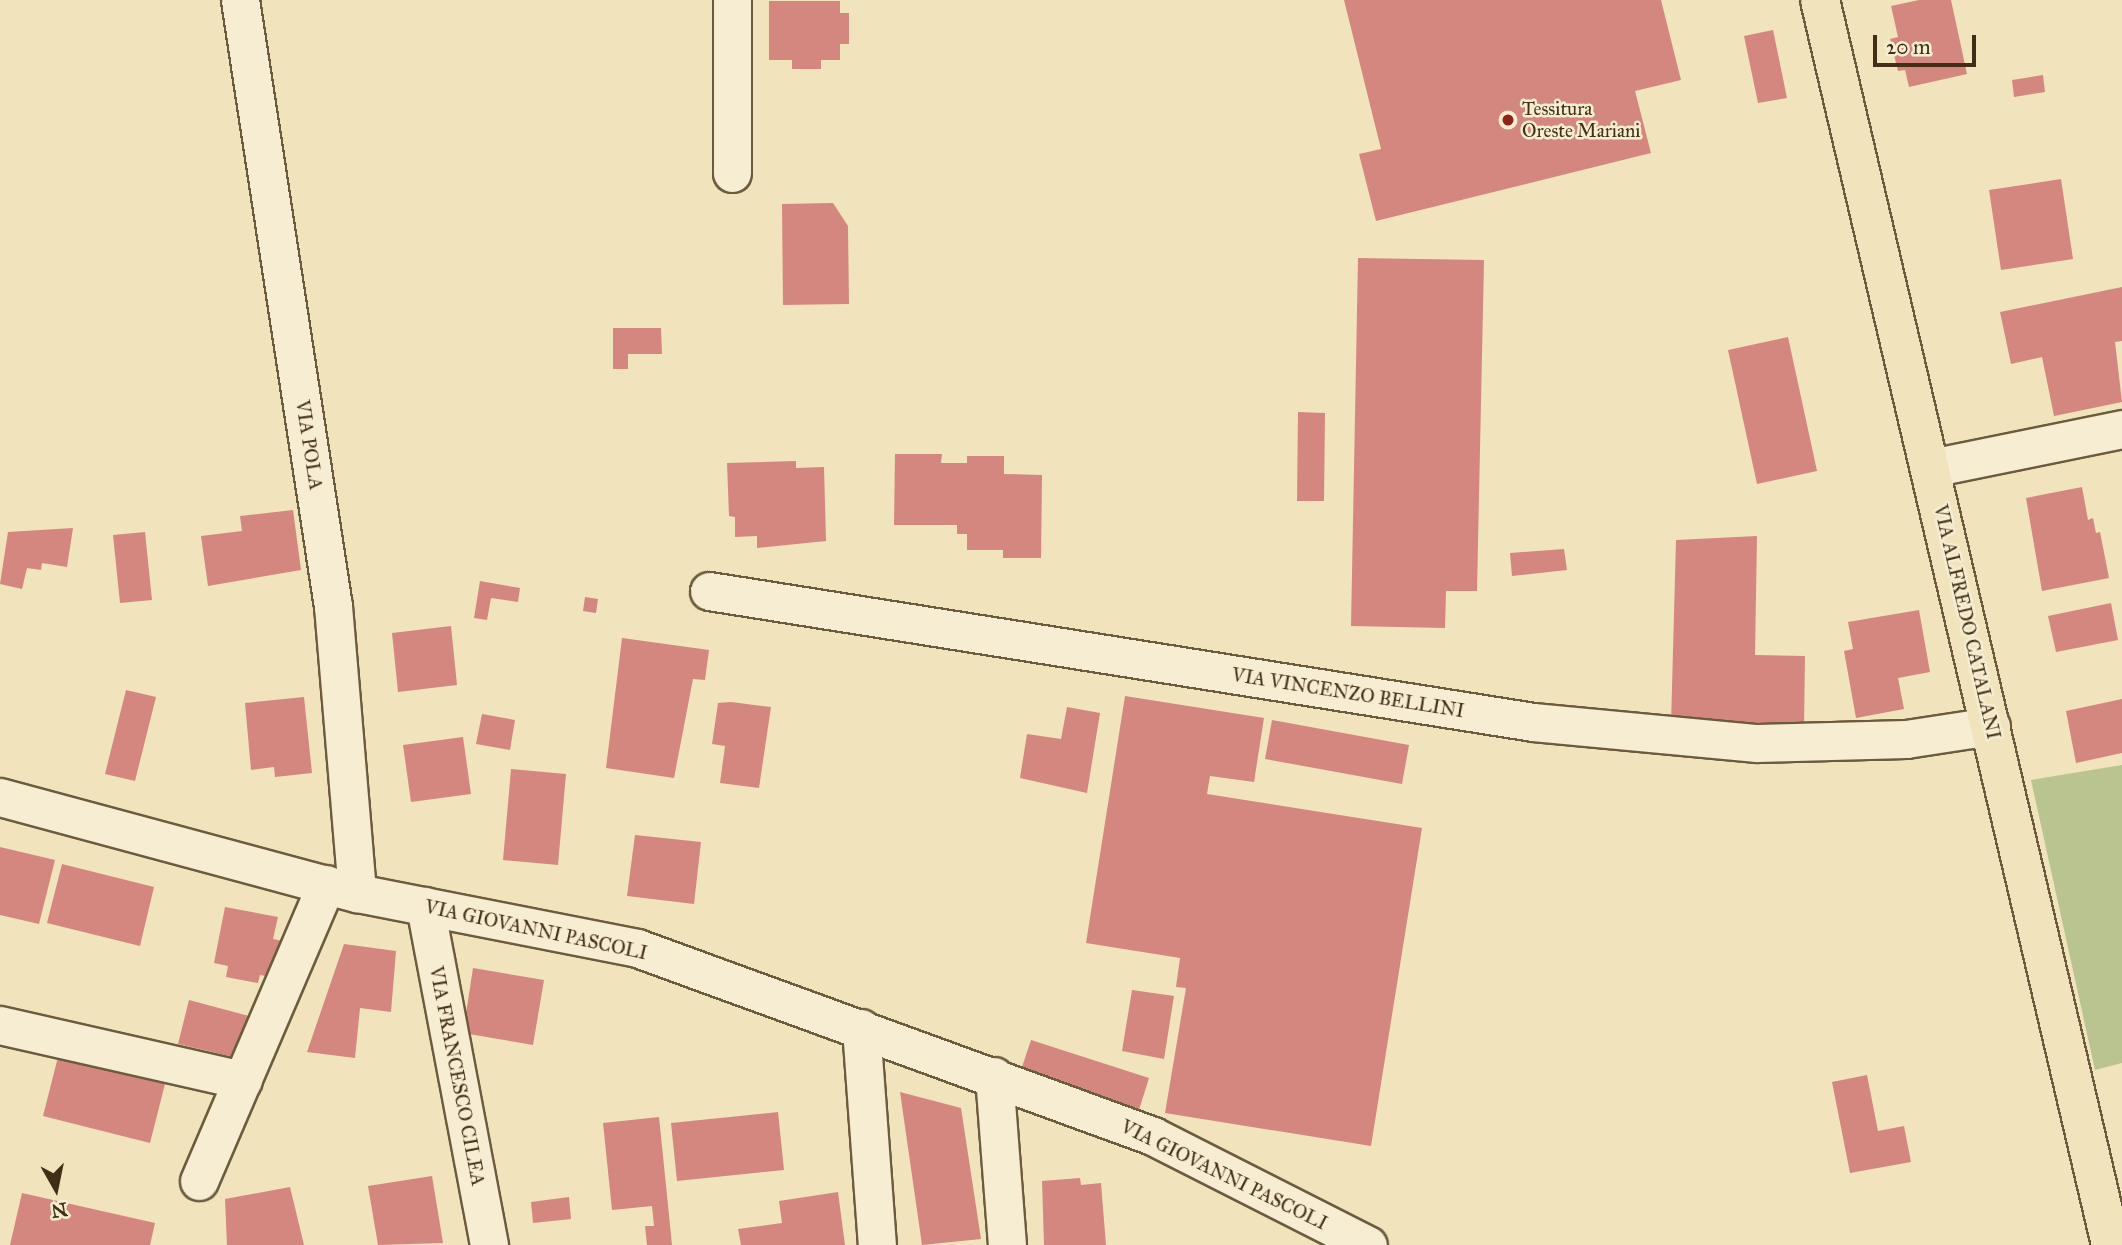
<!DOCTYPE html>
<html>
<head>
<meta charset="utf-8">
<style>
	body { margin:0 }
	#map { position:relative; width:2122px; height:1245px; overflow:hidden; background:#f1e3bc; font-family:"IM FELL Great Primer",serif }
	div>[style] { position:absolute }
	.green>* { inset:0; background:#bac491 }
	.building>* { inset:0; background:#d4877f }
	.roads { filter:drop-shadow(2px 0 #6d5b3e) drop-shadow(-2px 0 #6d5b3e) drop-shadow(0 2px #6d5b3e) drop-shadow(0 -2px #6d5b3e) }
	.minor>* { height:37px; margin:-18.5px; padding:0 18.5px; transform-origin:18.5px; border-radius:18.5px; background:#f6edd3 }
	.major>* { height:38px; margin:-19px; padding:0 19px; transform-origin:19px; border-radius:19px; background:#f1e3bc }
	.dots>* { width:19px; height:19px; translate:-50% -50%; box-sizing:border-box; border:4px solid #f6edd3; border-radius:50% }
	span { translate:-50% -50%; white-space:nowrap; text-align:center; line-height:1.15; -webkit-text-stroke:5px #f6edd3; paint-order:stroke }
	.poi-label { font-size:19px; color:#412e14 }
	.left { translate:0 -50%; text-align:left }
	.street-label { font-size:19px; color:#412e14 }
	.north { position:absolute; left:21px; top:1154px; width:70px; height:70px; -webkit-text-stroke:5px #f6edd3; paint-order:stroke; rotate:171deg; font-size:19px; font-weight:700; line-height:28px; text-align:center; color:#412e14 }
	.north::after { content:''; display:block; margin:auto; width:24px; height:32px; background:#412e14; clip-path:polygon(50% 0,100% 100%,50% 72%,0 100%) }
	.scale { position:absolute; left:1873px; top:35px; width:103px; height:32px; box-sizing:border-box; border:4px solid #412e14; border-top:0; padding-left:9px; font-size:21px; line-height:24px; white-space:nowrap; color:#412e14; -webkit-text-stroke:5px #f6edd3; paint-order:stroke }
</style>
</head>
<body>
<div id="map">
	<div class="green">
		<i style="clip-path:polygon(2122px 765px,2122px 1063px,2095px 1070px,2031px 780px)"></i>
	</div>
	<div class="building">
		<i style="clip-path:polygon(1344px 0,1661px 0,1681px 80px,1635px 91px,1651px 153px,1376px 221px,1359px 154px,1381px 149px)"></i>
		<i style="clip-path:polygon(1919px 0,1951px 0,1967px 74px,1909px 87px,1905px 70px,1898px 71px,1890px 39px,1898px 37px,1891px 6px)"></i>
		<i style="clip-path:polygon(769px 1px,840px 1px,840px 13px,849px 13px,849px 44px,840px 44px,840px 60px,821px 60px,821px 69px,792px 69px,792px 60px,769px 60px)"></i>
		<i style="clip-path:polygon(1773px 30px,1787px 98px,1758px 103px,1744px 36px)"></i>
		<i style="clip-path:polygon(2043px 75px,2045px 92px,2014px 97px,2012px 80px)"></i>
		<i style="clip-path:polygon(2061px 179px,2073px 259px,2001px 270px,1989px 190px)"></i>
		<i style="clip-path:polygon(833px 203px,848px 226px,849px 304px,783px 305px,782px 204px)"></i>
		<i style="clip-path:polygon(1358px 258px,1484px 260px,1477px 591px,1446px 591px,1445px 628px,1351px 626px)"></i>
		<i style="clip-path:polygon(2122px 287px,2122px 341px,2115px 342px,2122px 402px,2054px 416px,2042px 357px,2011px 364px,2000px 312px)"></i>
		<i style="clip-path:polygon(613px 328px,661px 328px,662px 354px,628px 354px,628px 369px,613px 369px)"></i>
		<i style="clip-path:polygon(1788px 337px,1817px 471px,1757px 484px,1728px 350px)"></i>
		<i style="clip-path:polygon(1298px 412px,1325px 413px,1324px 501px,1297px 501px)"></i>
		<i style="clip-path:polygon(895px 454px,942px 454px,941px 463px,967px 463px,967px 456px,1004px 456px,1004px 474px,1042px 475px,1041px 558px,1003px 558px,1003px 550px,967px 550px,967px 534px,957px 534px,957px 525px,894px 525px)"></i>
		<i style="clip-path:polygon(796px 461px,796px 468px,824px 467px,826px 541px,757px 548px,757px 536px,735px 537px,735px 517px,729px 516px,727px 463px)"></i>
		<i style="clip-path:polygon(2082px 487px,2088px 520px,2093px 518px,2096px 533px,2100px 532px,2109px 578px,2042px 591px,2026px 498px)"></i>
		<i style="clip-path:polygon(293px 510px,301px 570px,208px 586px,201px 536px,242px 531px,240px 516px)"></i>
		<i style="clip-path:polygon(73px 528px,67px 567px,42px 563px,41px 570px,27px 568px,22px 589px,0 584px,8px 532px)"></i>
		<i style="clip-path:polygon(145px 532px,152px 600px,120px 603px,113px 535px)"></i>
		<i style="clip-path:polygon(1757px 536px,1755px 655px,1805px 656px,1804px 728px,1671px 724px,1676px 540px)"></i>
		<i style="clip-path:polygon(1564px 549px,1567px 570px,1512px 576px,1510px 553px)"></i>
		<i style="clip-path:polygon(480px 581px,520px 588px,518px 602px,491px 598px,487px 620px,474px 618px)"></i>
		<i style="clip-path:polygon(585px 597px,598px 599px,596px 613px,583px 611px)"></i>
		<i style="clip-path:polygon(2111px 603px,2118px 640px,2056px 652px,2048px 616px)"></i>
		<i style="clip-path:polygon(1919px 610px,1930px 672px,1898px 678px,1904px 709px,1856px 718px,1844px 651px,1853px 649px,1848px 622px)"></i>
		<i style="clip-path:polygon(451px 626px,457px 685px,398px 692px,392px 633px)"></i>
		<i style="clip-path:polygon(622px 638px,709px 650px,705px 680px,693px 679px,674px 778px,606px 768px)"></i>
		<i style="clip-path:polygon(126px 690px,156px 697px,135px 781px,105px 774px)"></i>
		<i style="clip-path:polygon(1125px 696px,1264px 718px,1254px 782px,1210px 776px,1207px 794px,1422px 828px,1371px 1146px,1165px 1113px,1186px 988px,1176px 987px,1180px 958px,1086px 943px)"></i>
		<i style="clip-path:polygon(304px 697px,312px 773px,275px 777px,274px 767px,251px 770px,245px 703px)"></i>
		<i style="clip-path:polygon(2122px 699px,2122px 753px,2076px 763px,2066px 711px)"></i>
		<i style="clip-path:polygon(731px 702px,771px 707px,759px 788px,720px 783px,725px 746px,712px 744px,718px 703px)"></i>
		<i style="clip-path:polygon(1067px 707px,1100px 713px,1087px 793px,1020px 778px,1027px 734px,1061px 739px)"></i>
		<i style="clip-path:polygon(482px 714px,515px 720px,510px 750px,476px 744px)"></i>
		<i style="clip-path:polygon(1272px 720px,1409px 745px,1402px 784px,1265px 759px)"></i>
		<i style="clip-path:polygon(463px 737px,471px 794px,411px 802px,403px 745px)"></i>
		<i style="clip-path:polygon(511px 769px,566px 774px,558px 865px,503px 860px)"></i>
		<i style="clip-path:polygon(635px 835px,701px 842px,694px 904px,627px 896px)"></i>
		<i style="clip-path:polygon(0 847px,55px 860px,39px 924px,0 915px)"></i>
		<i style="clip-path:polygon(62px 864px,154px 887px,140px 946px,47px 923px)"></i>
		<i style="clip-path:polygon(225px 907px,278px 917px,273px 939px,288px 942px,281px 979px,260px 975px,258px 983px,226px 977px,228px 966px,214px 963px)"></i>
		<i style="clip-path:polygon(344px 944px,396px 951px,391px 1012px,360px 1008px,355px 1058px,307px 1052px)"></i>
		<i style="clip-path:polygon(473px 968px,544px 980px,533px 1045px,463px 1033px)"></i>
		<i style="clip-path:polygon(1132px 990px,1174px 996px,1164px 1059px,1122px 1051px)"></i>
		<i style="clip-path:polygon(189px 1000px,249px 1016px,238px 1058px,178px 1044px)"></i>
		<i style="clip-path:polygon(1031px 1040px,1149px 1078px,1138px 1113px,1019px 1076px)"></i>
		<i style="clip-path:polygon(59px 1053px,166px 1080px,150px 1143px,43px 1116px)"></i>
		<i style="clip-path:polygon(1867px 1075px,1878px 1131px,1904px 1126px,1911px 1162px,1850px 1173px,1832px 1082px)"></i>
		<i style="clip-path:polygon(900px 1092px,961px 1108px,981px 1239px,922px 1245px)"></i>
		<i style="clip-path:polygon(778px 1112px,784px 1170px,677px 1181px,671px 1123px)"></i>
		<i style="clip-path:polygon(659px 1117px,668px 1205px,672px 1245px,647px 1245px,645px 1226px,654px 1226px,652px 1206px,612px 1210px,603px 1123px)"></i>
		<i style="clip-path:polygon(432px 1176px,443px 1243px,378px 1245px,368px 1186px)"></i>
		<i style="clip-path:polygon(1080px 1178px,1081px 1185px,1101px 1183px,1106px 1245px,1044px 1245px,1042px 1181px)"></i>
		<i style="clip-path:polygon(290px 1187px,304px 1245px,227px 1245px,225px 1199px)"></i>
		<i style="clip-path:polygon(838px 1192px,845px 1245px,741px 1245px,738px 1229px,782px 1223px,779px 1201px)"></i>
		<i style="clip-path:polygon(22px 1193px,155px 1223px,150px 1245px,10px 1245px)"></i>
		<i style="clip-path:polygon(569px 1197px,571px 1219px,533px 1223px,531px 1202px)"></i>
	</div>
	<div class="roads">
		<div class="minor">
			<i style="left:240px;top:0;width:613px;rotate:81.28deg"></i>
			<i style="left:333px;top:606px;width:288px;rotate:85.2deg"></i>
			<i style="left:732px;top:173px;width:173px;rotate:-90deg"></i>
			<i style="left:1931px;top:468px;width:195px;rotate:-11.5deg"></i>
			<i style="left:709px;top:591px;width:834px;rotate:9.03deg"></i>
			<i style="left:1533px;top:722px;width:225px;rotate:5.4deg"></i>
			<i style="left:1757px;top:743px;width:149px;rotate:-1.5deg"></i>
			<i style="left:1906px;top:739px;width:86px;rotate:-8.7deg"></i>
			<i style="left:0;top:797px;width:370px;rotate:15.1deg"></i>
			<i style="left:357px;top:893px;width:285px;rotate:11.1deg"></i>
			<i style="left:637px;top:948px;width:549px;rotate:20.02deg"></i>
			<i style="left:1153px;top:1136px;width:241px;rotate:26.9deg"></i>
			<i style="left:425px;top:906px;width:345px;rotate:79.3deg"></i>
			<i style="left:0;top:1025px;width:249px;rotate:12.8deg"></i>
			<i style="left:861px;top:1028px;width:218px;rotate:85.8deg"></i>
			<i style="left:994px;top:1076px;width:169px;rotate:85.6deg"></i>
			<i style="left:199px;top:1181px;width:323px;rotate:-66.8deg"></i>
		</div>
		<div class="major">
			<i style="left:1820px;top:0;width:1279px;rotate:76.84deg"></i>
		</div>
	</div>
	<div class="dots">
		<i style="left:1508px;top:120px;background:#8f2418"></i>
	</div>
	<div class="poi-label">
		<span class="left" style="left:1522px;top:120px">Tessitura<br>Oreste Mariani</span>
	</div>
	<div class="street-label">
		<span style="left:309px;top:445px;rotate:81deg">VIA POLA</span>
		<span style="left:1967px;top:622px;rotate:77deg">VIA ALFREDO CATALANI</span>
		<span style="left:1348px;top:693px;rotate:9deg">VIA VINCENZO BELLINI</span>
		<span style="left:536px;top:930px;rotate:12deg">VIA GIOVANNI PASCOLI</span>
		<span style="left:457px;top:1076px;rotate:79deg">VIA FRANCESCO CILEA</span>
		<span style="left:1224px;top:1175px;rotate:26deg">VIA GIOVANNI PASCOLI</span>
	</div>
	<div class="north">N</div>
	<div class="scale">20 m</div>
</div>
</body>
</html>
